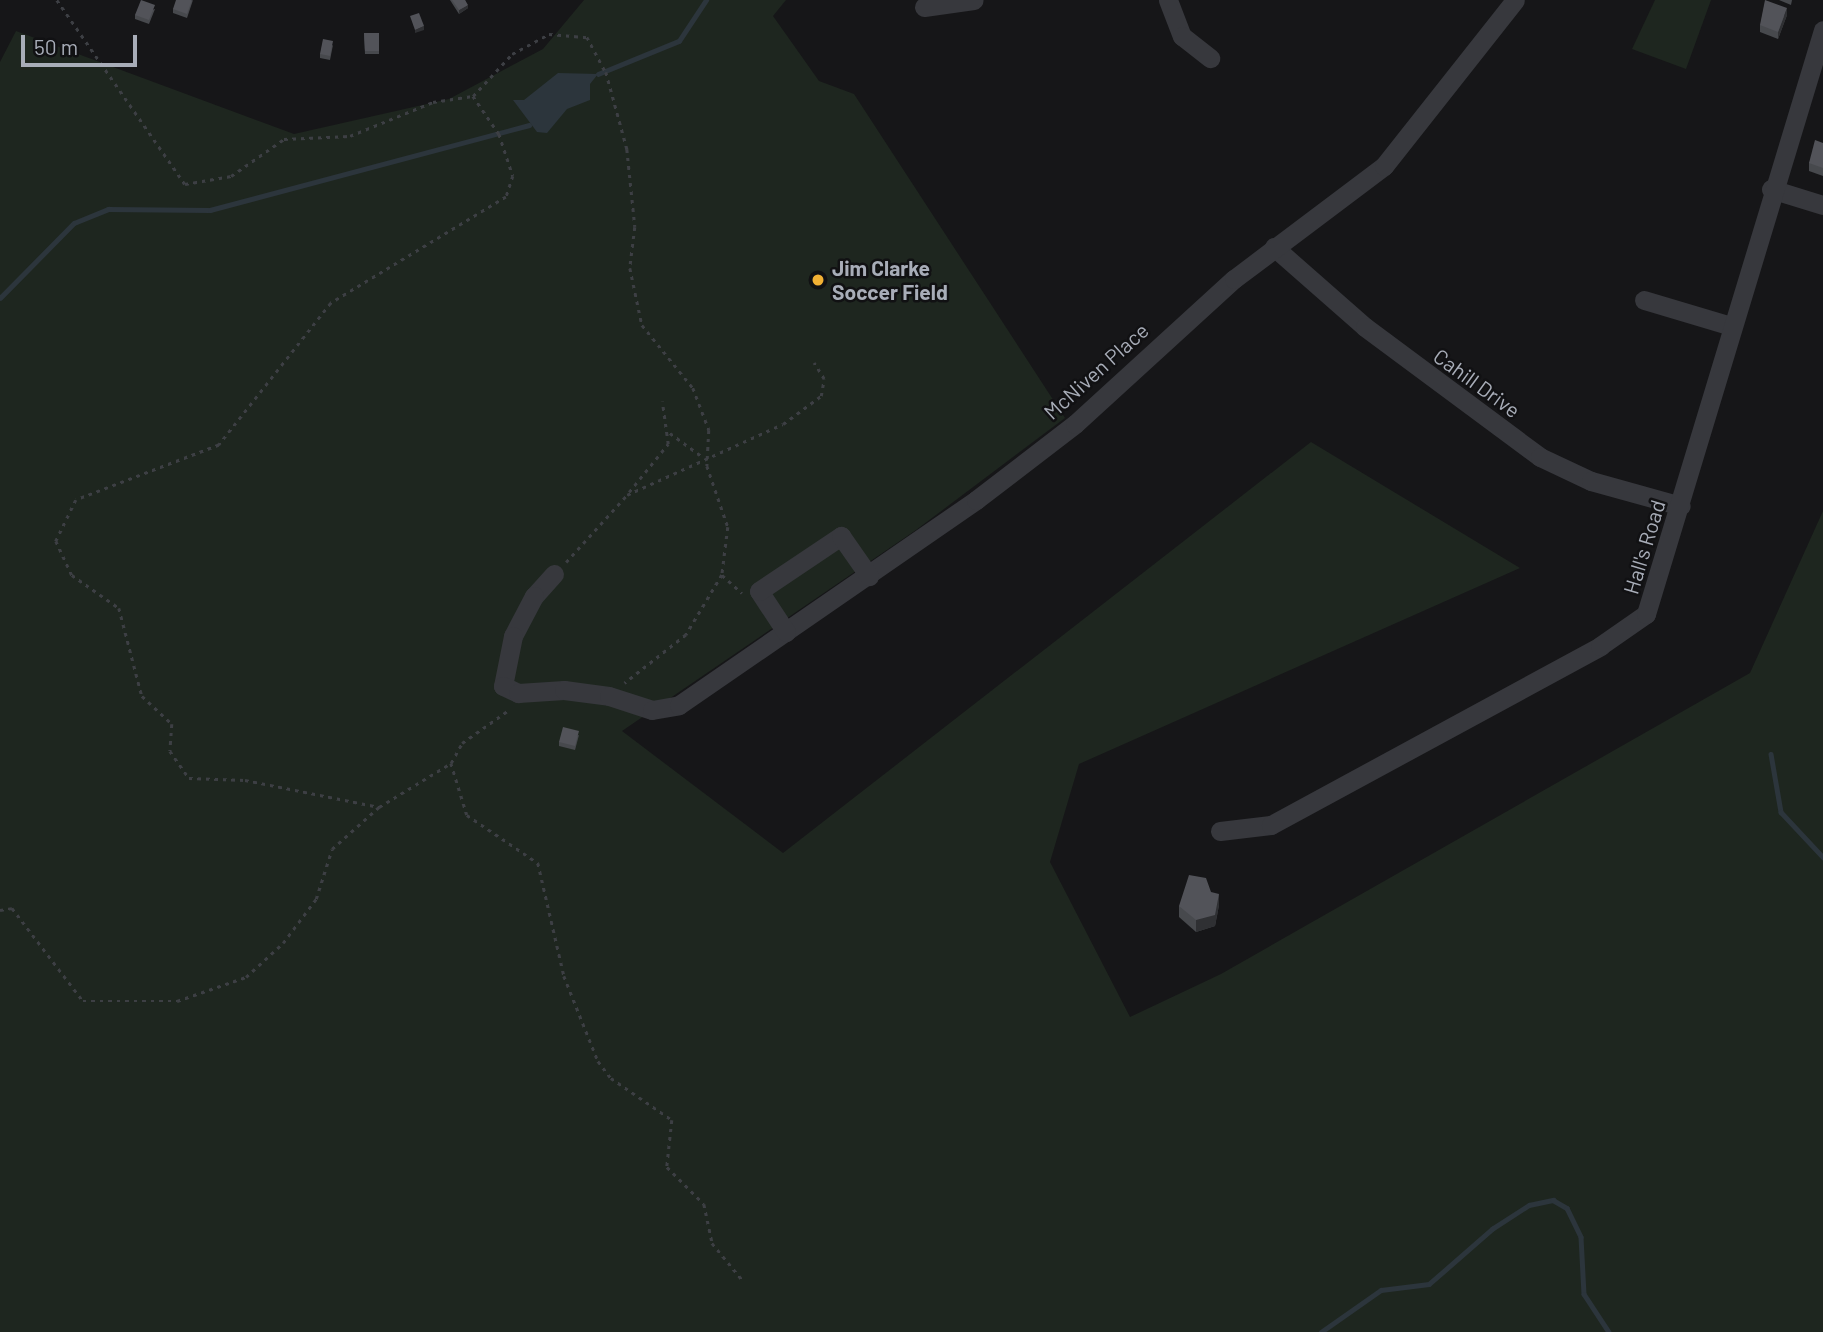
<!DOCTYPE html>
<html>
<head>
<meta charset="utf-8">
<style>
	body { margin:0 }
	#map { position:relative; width:1823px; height:1332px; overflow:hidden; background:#161618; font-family:Barlow,sans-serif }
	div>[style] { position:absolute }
	.green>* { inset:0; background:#1e261f }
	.water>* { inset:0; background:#2c353c }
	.stream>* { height:4.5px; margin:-2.25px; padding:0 2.25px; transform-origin:2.25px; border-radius:2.25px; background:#2c353c }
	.path>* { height:2.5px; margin-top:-1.25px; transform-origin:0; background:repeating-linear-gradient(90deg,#3d3f44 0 3.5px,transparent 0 8.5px) }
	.minor>* { height:19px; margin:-9.5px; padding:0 9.5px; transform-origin:9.5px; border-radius:9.5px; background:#37383d }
	.wall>* { inset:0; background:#47494d }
	.shaded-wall>* { inset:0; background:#2f3033 }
	.building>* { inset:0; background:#525359 }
	.dots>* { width:19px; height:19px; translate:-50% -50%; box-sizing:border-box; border:4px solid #111113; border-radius:50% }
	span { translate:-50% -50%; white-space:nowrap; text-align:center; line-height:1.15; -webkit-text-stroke:5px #111113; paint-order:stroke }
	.poi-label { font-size:21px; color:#a8adb8; font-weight:700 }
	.left { translate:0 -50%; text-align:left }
	.street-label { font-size:21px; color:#a8adb8 }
	.scale { position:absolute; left:21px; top:35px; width:116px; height:32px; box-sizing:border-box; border:4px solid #a8adb8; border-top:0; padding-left:9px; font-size:21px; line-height:24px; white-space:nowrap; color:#a8adb8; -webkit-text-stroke:5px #111113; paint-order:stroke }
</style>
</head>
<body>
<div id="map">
	<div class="green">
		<i style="clip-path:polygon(584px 0,786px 0,773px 16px,819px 81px,854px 94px,1065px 418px,916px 530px,622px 731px,783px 853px,1311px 442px,1520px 568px,1079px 764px,1050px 862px,1130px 1017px,1221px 974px,1750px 673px,1823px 511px,1823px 1332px,0 1332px,0 62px,16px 31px,294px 134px,449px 99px,543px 49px)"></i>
		<i style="clip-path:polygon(1655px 0,1711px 0,1686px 69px,1632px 49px)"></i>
	</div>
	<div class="water">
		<i style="clip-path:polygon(558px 73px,598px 74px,590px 84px,590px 100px,567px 109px,547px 133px,537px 132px,513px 100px,524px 100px)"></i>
	</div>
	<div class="stream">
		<i style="left:598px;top:74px;width:87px;rotate:-22.2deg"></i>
		<i style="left:679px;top:41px;width:49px;rotate:-56.6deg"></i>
		<i style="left:0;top:298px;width:105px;rotate:-45.4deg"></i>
		<i style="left:74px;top:223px;width:37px;rotate:-22deg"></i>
		<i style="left:108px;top:209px;width:102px;rotate:0.6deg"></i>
		<i style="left:210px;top:210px;width:330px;rotate:-14.9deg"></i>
		<i style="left:1771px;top:754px;width:59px;rotate:80.2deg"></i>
		<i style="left:1781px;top:812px;width:62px;rotate:47deg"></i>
		<i style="left:1321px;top:1332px;width:73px;rotate:-35deg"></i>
		<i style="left:1381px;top:1290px;width:48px;rotate:-7.1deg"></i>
		<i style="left:1429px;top:1284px;width:84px;rotate:-41.1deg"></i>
		<i style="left:1492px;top:1229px;width:44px;rotate:-33deg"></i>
		<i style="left:1529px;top:1205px;width:25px;rotate:-12deg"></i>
		<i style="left:1553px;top:1200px;width:16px;rotate:30deg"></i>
		<i style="left:1567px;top:1208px;width:32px;rotate:64deg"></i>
		<i style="left:1581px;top:1237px;width:57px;rotate:87deg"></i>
		<i style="left:1584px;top:1294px;width:45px;rotate:56.7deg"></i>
	</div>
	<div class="path">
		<i style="left:57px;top:0;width:224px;rotate:55.2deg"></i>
		<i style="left:185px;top:184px;width:47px;rotate:-9.9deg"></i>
		<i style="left:231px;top:176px;width:65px;rotate:-34.9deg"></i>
		<i style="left:284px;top:139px;width:66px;rotate:-2.6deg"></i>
		<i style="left:350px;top:136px;width:90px;rotate:-22.3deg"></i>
		<i style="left:433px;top:102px;width:40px;rotate:-8.5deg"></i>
		<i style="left:473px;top:96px;width:46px;rotate:55.6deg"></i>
		<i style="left:499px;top:134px;width:44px;rotate:71.6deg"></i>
		<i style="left:513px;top:176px;width:22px;rotate:108deg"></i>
		<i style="left:506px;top:197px;width:205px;rotate:148.8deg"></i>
		<i style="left:331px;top:303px;width:181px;rotate:128.3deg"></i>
		<i style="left:219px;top:445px;width:153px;rotate:159deg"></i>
		<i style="left:76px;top:500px;width:46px;rotate:116deg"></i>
		<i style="left:56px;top:541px;width:38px;rotate:65deg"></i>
		<i style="left:72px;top:575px;width:57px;rotate:35.1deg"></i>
		<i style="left:119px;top:608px;width:91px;rotate:75.4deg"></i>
		<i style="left:142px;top:696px;width:41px;rotate:43deg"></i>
		<i style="left:172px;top:724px;width:27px;rotate:94deg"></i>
		<i style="left:170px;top:751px;width:33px;rotate:55deg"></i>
		<i style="left:189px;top:778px;width:56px;rotate:2deg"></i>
		<i style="left:245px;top:780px;width:137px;rotate:11.4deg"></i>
		<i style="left:379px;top:807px;width:84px;rotate:-31.4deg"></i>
		<i style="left:451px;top:763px;width:23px;rotate:-61deg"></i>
		<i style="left:462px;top:743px;width:59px;rotate:-35.3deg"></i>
		<i style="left:473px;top:96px;width:57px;rotate:-47.1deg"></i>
		<i style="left:512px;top:54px;width:42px;rotate:-28.4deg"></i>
		<i style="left:549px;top:34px;width:38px;rotate:5deg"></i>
		<i style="left:587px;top:37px;width:40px;rotate:62deg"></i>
		<i style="left:606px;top:72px;width:80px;rotate:74.7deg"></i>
		<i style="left:627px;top:149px;width:78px;rotate:84.1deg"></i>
		<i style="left:635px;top:227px;width:41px;rotate:97deg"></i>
		<i style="left:630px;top:268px;width:58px;rotate:78.1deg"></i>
		<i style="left:642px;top:325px;width:81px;rotate:51deg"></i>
		<i style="left:693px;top:388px;width:45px;rotate:69.1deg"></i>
		<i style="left:709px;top:430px;width:36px;rotate:93deg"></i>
		<i style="left:707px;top:466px;width:65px;rotate:71deg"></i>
		<i style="left:728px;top:527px;width:48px;rotate:97.1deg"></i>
		<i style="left:722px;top:575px;width:70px;rotate:121deg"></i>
		<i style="left:686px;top:635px;width:78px;rotate:141.8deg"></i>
		<i style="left:670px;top:433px;width:42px;rotate:36.3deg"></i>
		<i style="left:629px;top:492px;width:62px;rotate:-50.9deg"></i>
		<i style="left:668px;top:444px;width:43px;rotate:-97.9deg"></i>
		<i style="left:566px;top:562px;width:91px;rotate:-47.7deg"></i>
		<i style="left:627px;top:495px;width:171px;rotate:-24.5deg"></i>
		<i style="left:783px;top:424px;width:47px;rotate:-36.4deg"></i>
		<i style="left:821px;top:396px;width:17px;rotate:-80deg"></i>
		<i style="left:824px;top:379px;width:19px;rotate:-122deg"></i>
		<i style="left:722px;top:575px;width:27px;rotate:42deg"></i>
		<i style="left:451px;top:763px;width:54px;rotate:72.9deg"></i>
		<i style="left:467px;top:815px;width:86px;rotate:34.1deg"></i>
		<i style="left:538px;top:863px;width:116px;rotate:77deg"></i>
		<i style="left:564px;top:976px;width:92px;rotate:68.2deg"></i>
		<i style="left:598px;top:1061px;width:21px;rotate:53deg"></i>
		<i style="left:611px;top:1078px;width:74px;rotate:34.5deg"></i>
		<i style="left:672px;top:1120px;width:47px;rotate:96.1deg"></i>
		<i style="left:667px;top:1167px;width:52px;rotate:45deg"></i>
		<i style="left:704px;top:1204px;width:40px;rotate:78deg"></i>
		<i style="left:712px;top:1243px;width:50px;rotate:50.6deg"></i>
		<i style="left:0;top:910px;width:12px;rotate:-9deg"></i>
		<i style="left:12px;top:908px;width:117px;rotate:52.6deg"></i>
		<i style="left:83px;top:1001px;width:94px"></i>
		<i style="left:177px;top:1001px;width:73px;rotate:-19.2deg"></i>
		<i style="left:246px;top:977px;width:50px;rotate:-42.6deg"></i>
		<i style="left:283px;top:943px;width:55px;rotate:-53.1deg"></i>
		<i style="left:316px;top:899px;width:52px;rotate:-72.3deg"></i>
		<i style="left:332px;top:849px;width:63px;rotate:-41.8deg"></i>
	</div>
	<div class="minor">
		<i style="left:1168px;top:0;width:39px;rotate:69deg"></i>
		<i style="left:1182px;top:36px;width:36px;rotate:38deg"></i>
		<i style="left:924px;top:7px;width:50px;rotate:-8deg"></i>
		<i style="left:1771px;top:189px;width:54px;rotate:17.1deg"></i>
		<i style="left:1274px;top:247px;width:121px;rotate:41.3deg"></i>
		<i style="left:1365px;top:327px;width:218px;rotate:36.6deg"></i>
		<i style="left:1540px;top:457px;width:56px;rotate:25.2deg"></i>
		<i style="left:1591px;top:481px;width:93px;rotate:15.5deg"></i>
		<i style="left:1644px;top:300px;width:91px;rotate:16.6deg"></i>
		<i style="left:554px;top:574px;width:30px;rotate:132deg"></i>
		<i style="left:534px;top:596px;width:45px;rotate:117.7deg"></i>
		<i style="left:513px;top:636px;width:51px;rotate:101.3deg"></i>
		<i style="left:503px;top:686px;width:17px;rotate:25deg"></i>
		<i style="left:518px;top:693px;width:46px;rotate:-3.7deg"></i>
		<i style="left:564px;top:690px;width:45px;rotate:7.6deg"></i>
		<i style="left:609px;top:696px;width:45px;rotate:18deg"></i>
		<i style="left:652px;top:710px;width:27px;rotate:-10deg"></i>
		<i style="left:679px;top:705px;width:361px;rotate:-34.6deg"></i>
		<i style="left:976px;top:500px;width:125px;rotate:-37.5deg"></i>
		<i style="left:1075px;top:424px;width:215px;rotate:-42.4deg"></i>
		<i style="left:1234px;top:279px;width:188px;rotate:-37deg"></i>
		<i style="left:1384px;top:166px;width:211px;rotate:-51.7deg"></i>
		<i style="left:786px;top:632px;width:49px;rotate:-123.4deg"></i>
		<i style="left:759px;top:591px;width:99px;rotate:-33.9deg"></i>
		<i style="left:841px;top:536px;width:49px;rotate:55deg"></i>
		<i style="left:1220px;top:831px;width:51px;rotate:-6.7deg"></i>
		<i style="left:1271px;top:825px;width:375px;rotate:-28.5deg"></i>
		<i style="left:1600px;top:646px;width:56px;rotate:-34.8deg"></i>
		<i style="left:1646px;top:614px;width:610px;rotate:-73.14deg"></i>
	</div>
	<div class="wall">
		<i style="clip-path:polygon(193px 0,187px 18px,173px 13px,173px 9px)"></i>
		<i style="clip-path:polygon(450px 0,465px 0,468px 8px,459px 14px)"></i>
		<i style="clip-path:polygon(1779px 0,1792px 0,1791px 5px)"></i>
		<i style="clip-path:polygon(155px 9px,149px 24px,135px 19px,135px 15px)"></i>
		<i style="clip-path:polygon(1787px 15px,1778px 39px,1760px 32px,1760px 25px)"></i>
		<i style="clip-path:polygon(364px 33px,379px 33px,379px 54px,365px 54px)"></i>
		<i style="clip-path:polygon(333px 45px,330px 60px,320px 58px,320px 54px)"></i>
		<i style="clip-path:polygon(1823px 143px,1823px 176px,1809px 171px,1809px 163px)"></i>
		<i style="clip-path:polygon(579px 735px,575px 750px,559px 746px,559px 742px)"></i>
		<i style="clip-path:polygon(1219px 905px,1215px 926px,1196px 932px,1179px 917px,1179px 906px)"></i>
	</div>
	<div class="shaded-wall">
		<i style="clip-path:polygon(468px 5px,468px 8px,459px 14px,459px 10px)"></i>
		<i style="clip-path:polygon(1787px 8px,1787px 15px,1778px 39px,1778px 32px)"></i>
		<i style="clip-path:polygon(424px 26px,424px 30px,415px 33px,415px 30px)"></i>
		<i style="clip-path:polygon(1219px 894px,1219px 905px,1215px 926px,1196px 932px,1196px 920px)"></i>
	</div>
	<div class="building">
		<i style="clip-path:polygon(141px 0,155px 5px,149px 20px,135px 15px)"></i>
		<i style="clip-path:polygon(176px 0,192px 0,187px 14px,173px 9px)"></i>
		<i style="clip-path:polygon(452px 0,465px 0,468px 5px,459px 10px)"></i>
		<i style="clip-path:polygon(1765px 0,1787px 8px,1778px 32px,1760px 25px)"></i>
		<i style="clip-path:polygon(419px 13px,424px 26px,415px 30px,410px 16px)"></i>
		<i style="clip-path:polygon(364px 33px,379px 33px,379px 51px,365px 51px)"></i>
		<i style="clip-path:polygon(323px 39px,333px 41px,330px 56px,320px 54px)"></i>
		<i style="clip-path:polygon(1815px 140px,1823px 143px,1823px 168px,1809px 163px)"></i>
		<i style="clip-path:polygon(563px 727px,579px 731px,575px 746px,559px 742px)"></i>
		<i style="clip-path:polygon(1189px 875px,1206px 878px,1211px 892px,1219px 894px,1215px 915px,1196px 920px,1179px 906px)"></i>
	</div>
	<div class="dots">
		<i style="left:818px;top:280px;background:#f2b134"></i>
	</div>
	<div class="poi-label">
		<span class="left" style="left:832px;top:280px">Jim Clarke<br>Soccer Field</span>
	</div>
	<div class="street-label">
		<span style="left:1096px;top:371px;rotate:-42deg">McNiven Place</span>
		<span style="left:1477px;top:383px;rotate:36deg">Cahill Drive</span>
		<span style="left:1644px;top:547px;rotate:-73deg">Hall's Road</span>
	</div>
	<div class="scale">50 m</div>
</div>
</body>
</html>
